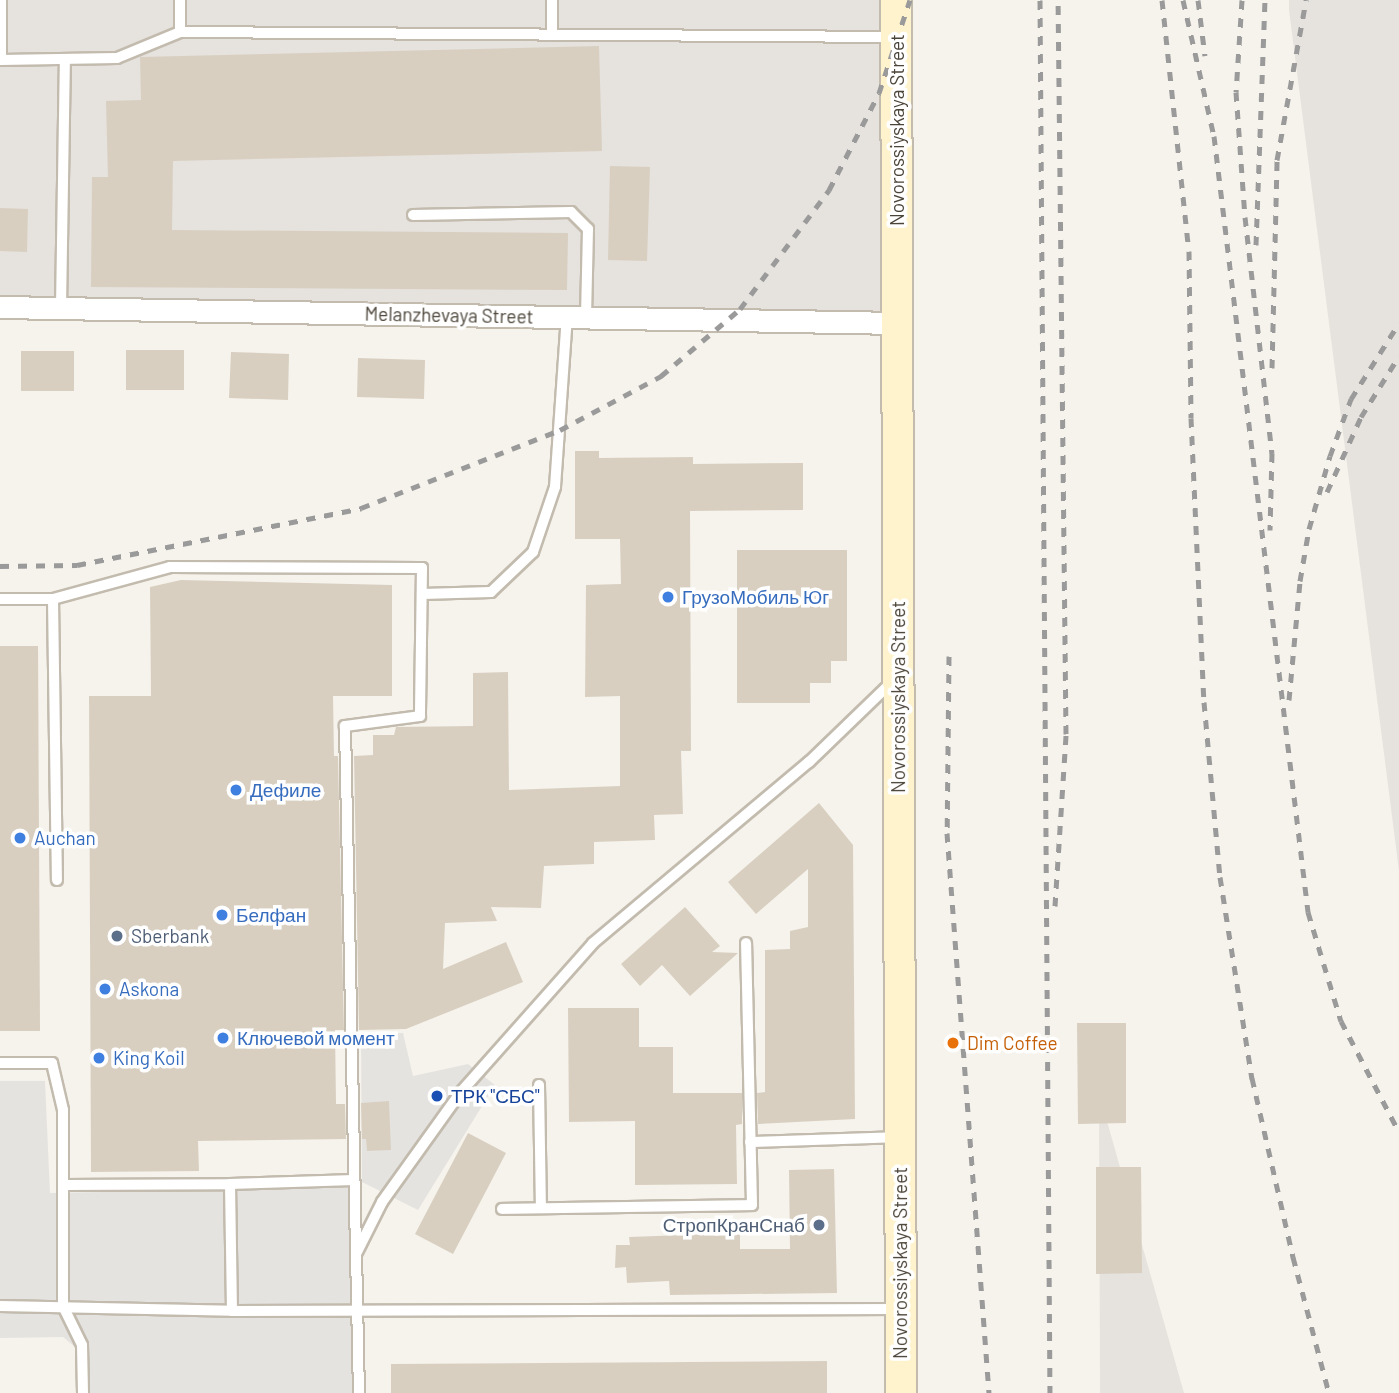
<!DOCTYPE html>
<html>
<head>
<meta charset="utf-8">
<style>
	body { margin:0 }
	#map { position:relative; width:1399px; height:1393px; overflow:hidden; background:#f6f3ec; font-family:Barlow,sans-serif }
	div>[style] { position:absolute }
	.industrial>* { inset:0; background:#e6e2dd }
	.parking>* { inset:0; background:#e5e3e0 }
	.building>* { inset:0; background:#d8cfc1 }
	.roads { filter:drop-shadow(2px 0 #c2bbae) drop-shadow(-2px 0 #c2bbae) drop-shadow(0 2px #c2bbae) drop-shadow(0 -2px #c2bbae) }
	.service>* { height:10px; margin:-5px; padding:0 5px; transform-origin:5px; border-radius:5px; background:#fff }
	.minor>* { height:21px; margin:-10.5px; padding:0 10.5px; transform-origin:10.5px; border-radius:10.5px; background:#fff }
	.secondary>* { height:30px; margin:-15px; padding:0 15px; transform-origin:15px; border-radius:15px; background:#fff3cd }
	.rail>* { height:5px; margin-top:-2.5px; transform-origin:0; background:repeating-linear-gradient(90deg,#9a9a9a 0 9px,transparent 0 18px) }
	.dots>* { width:19px; height:19px; translate:-50% -50%; box-sizing:border-box; border:4px solid #fff; border-radius:50% }
	span { translate:-50% -50%; white-space:nowrap; text-align:center; line-height:1.15; -webkit-text-stroke:7px #fff; paint-order:stroke }
	.street-label { font-size:19px; color:#4b4439 }
	.shop-label { font-size:19px; color:#366cbe }
	.left { translate:0 -50%; text-align:left }
	.service-label { font-size:19px; color:#4e5e75 }
	.right { translate:-100% -50%; text-align:right }
	.food-label { font-size:19px; color:#c56008 }
	.transit-label { font-size:19px; color:#164399 }
</style>
</head>
<body>
<div id="map">
	<div class="industrial">
		<i style="clip-path:polygon(0 0,879px 0,884px 314px,0 296px)"></i>
		<i style="clip-path:polygon(1289px 0,1399px 0,1399px 871px,1289px 10px)"></i>
		<i style="clip-path:polygon(1099px 1093px,1184px 1393px,1100px 1393px)"></i>
	</div>
	<div class="parking">
		<i style="clip-path:polygon(403px 1033px,413px 1076px,468px 1064px,495px 1085px,418px 1210px,362px 1182px,361px 1034px)"></i>
		<i style="clip-path:polygon(0 1081px,45px 1081px,50px 1193px,353px 1187px,358px 1393px,82px 1393px,81px 1352px,63px 1337px,0 1338px)"></i>
	</div>
	<div class="building">
		<i style="clip-path:polygon(599px 46px,602px 151px,173px 161px,172px 230px,568px 233px,567px 290px,91px 287px,92px 177px,108px 177px,106px 101px,141px 100px,140px 57px)"></i>
		<i style="clip-path:polygon(610px 166px,650px 167px,647px 261px,608px 260px)"></i>
		<i style="clip-path:polygon(0 208px,28px 209px,27px 252px,0 251px)"></i>
		<i style="clip-path:polygon(126px 350px,184px 350px,184px 390px,126px 390px)"></i>
		<i style="clip-path:polygon(21px 351px,74px 351px,74px 391px,21px 391px)"></i>
		<i style="clip-path:polygon(231px 352px,289px 354px,288px 400px,229px 398px)"></i>
		<i style="clip-path:polygon(358px 358px,425px 360px,424px 399px,357px 397px)"></i>
		<i style="clip-path:polygon(575px 451px,599px 451px,599px 458px,693px 457px,693px 464px,803px 463px,803px 510px,690px 511px,691px 751px,681px 751px,683px 814px,654px 815px,655px 840px,594px 842px,594px 864px,544px 866px,541px 908px,491px 907px,497px 921px,445px 923px,443px 969px,506px 942px,523px 982px,406px 1029px,359px 1030px,354px 756px,373px 755px,373px 735px,394px 735px,396px 727px,473px 726px,473px 673px,508px 672px,509px 790px,620px 786px,620px 696px,585px 697px,586px 585px,621px 584px,620px 539px,575px 539px)"></i>
		<i style="clip-path:polygon(737px 550px,847px 550px,847px 661px,831px 661px,831px 683px,810px 683px,810px 703px,737px 703px)"></i>
		<i style="clip-path:polygon(181px 580px,392px 585px,392px 696px,333px 696px,334px 756px,338px 756px,344px 1030px,335px 1030px,336px 1104px,345px 1104px,346px 1139px,198px 1141px,199px 1171px,91px 1172px,89px 696px,151px 696px,150px 587px)"></i>
		<i style="clip-path:polygon(0 646px,38px 646px,40px 1031px,0 1031px)"></i>
		<i style="clip-path:polygon(819px 803px,853px 845px,855px 1119px,758px 1124px,757px 1093px,765px 1092px,765px 950px,790px 949px,790px 931px,808px 927px,808px 869px,756px 914px,728px 882px)"></i>
		<i style="clip-path:polygon(685px 907px,720px 946px,712px 952px,738px 953px,690px 996px,662px 965px,640px 986px,621px 964px)"></i>
		<i style="clip-path:polygon(568px 1008px,639px 1008px,639px 1047px,673px 1047px,673px 1093px,742px 1093px,742px 1124px,736px 1125px,737px 1184px,635px 1185px,635px 1121px,569px 1122px)"></i>
		<i style="clip-path:polygon(1077px 1023px,1126px 1023px,1126px 1123px,1078px 1124px)"></i>
		<i style="clip-path:polygon(389px 1101px,391px 1150px,367px 1151px,366px 1139px,362px 1139px,361px 1103px)"></i>
		<i style="clip-path:polygon(468px 1133px,506px 1153px,453px 1254px,415px 1234px)"></i>
		<i style="clip-path:polygon(1096px 1167px,1141px 1167px,1142px 1273px,1096px 1274px)"></i>
		<i style="clip-path:polygon(834px 1169px,837px 1293px,670px 1295px,669px 1281px,627px 1283px,626px 1267px,615px 1268px,616px 1245px,630px 1245px,629px 1237px,740px 1233px,740px 1249px,790px 1249px,789px 1170px)"></i>
		<i style="clip-path:polygon(827px 1361px,827px 1393px,391px 1393px,391px 1364px)"></i>
	</div>
	<div class="roads">
		<div class="service">
			<i style="left:1px;top:0;width:60px;rotate:90deg"></i>
			<i style="left:1px;top:60px;width:116px;rotate:-1deg"></i>
			<i style="left:117px;top:58px;width:68px;rotate:-22.4deg"></i>
			<i style="left:180px;top:0;width:32px;rotate:90deg"></i>
			<i style="left:180px;top:32px;width:714px;rotate:0.4deg"></i>
			<i style="left:552px;top:0;width:33px;rotate:90deg"></i>
			<i style="left:413px;top:215px;width:158px;rotate:-1.1deg"></i>
			<i style="left:571px;top:212px;width:24px;rotate:45deg"></i>
			<i style="left:588px;top:229px;width:89px;rotate:91.3deg"></i>
			<i style="left:61px;top:308px;width:249px;rotate:-89.1deg"></i>
			<i style="left:422px;top:594px;width:69px;rotate:-1.7deg"></i>
			<i style="left:491px;top:592px;width:58px;rotate:-43.6deg"></i>
			<i style="left:533px;top:552px;width:69px;rotate:-71.3deg"></i>
			<i style="left:555px;top:487px;width:170px;rotate:-86deg"></i>
			<i style="left:0;top:599px;width:53px"></i>
			<i style="left:53px;top:599px;width:121px;rotate:-15.3deg"></i>
			<i style="left:170px;top:567px;width:252px;rotate:0.2deg"></i>
			<i style="left:422px;top:568px;width:148px;rotate:90.8deg"></i>
			<i style="left:420px;top:716px;width:76px;rotate:172.4deg"></i>
			<i style="left:345px;top:726px;width:667px;rotate:88.8deg"></i>
			<i style="left:53px;top:599px;width:281px;rotate:89.2deg"></i>
			<i style="left:0;top:1063px;width:52px"></i>
			<i style="left:52px;top:1063px;width:48px;rotate:76.8deg"></i>
			<i style="left:63px;top:1110px;width:196px;rotate:90deg"></i>
			<i style="left:63px;top:1306px;width:43px;rotate:64deg"></i>
			<i style="left:82px;top:1345px;width:48px;rotate:88.8deg"></i>
			<i style="left:539px;top:1085px;width:123px;rotate:89.1deg"></i>
			<i style="left:750px;top:1142px;width:147px;rotate:-1.9deg"></i>
			<i style="left:230px;top:1184px;width:124px;rotate:-1.8deg"></i>
			<i style="left:64px;top:1185px;width:166px;rotate:-0.3deg"></i>
			<i style="left:230px;top:1184px;width:127px;rotate:89.1deg"></i>
			<i style="left:502px;top:1209px;width:250px;rotate:-0.9deg"></i>
			<i style="left:752px;top:1205px;width:262px;rotate:-91.3deg"></i>
			<i style="left:357px;top:1252px;width:56px;rotate:-63.4deg"></i>
			<i style="left:382px;top:1202px;width:134px;rotate:-54.4deg"></i>
			<i style="left:460px;top:1093px;width:200px;rotate:-48.4deg"></i>
			<i style="left:593px;top:943px;width:282px;rotate:-40deg"></i>
			<i style="left:809px;top:762px;width:117px;rotate:-44deg"></i>
			<i style="left:0;top:1306px;width:232px;rotate:1.2deg"></i>
			<i style="left:232px;top:1311px;width:667px;rotate:-0.17deg"></i>
		</div>
		<div class="minor">
			<i style="left:0;top:307px;width:897px;rotate:1.02deg"></i>
		</div>
		<div class="secondary">
			<i style="left:896px;top:0;width:1393px;rotate:89.79deg"></i>
		</div>
	</div>
	<div class="rail">
		<i style="left:1040px;top:0;width:1393px;rotate:89.59deg"></i>
		<i style="left:1162px;top:0;width:252px;rotate:83.9deg"></i>
		<i style="left:1189px;top:251px;width:167px;rotate:89.3deg"></i>
		<i style="left:1191px;top:418px;width:284px;rotate:87.4deg"></i>
		<i style="left:1204px;top:702px;width:176px;rotate:84.8deg"></i>
		<i style="left:1220px;top:877px;width:204px;rotate:81deg"></i>
		<i style="left:1252px;top:1078px;width:184px;rotate:77.1deg"></i>
		<i style="left:1293px;top:1257px;width:141px;rotate:75.2deg"></i>
		<i style="left:1183px;top:0;width:139px;rotate:77.2deg"></i>
		<i style="left:1214px;top:136px;width:782px;rotate:83.09deg"></i>
		<i style="left:1308px;top:912px;width:114px;rotate:73.2deg"></i>
		<i style="left:1341px;top:1021px;width:125px;rotate:62.4deg"></i>
		<i style="left:1198px;top:0;width:56px;rotate:82.9deg"></i>
		<i style="left:1242px;top:0;width:92px;rotate:93.7deg"></i>
		<i style="left:1236px;top:92px;width:125px;rotate:85.9deg"></i>
		<i style="left:1245px;top:217px;width:238px;rotate:83.5deg"></i>
		<i style="left:1272px;top:453px;width:77px;rotate:91.5deg"></i>
		<i style="left:1256px;top:245px;width:245px;rotate:-87.9deg"></i>
		<i style="left:1272px;top:368px;width:208px;rotate:-88.6deg"></i>
		<i style="left:1277px;top:160px;width:163px;rotate:-79.7deg"></i>
		<i style="left:1327px;top:492px;width:82px;rotate:-65.6deg"></i>
		<i style="left:1361px;top:417px;width:72px;rotate:-58.1deg"></i>
		<i style="left:0;top:566px;width:77px;rotate:-0.7deg"></i>
		<i style="left:77px;top:565px;width:290px;rotate:-11.3deg"></i>
		<i style="left:361px;top:508px;width:214px;rotate:-21.4deg"></i>
		<i style="left:560px;top:430px;width:115px;rotate:-28.1deg"></i>
		<i style="left:661px;top:376px;width:104px;rotate:-40.3deg"></i>
		<i style="left:740px;top:309px;width:149px;rotate:-53.2deg"></i>
		<i style="left:829px;top:190px;width:109px;rotate:-62.7deg"></i>
		<i style="left:879px;top:93px;width:98px;rotate:-71.6deg"></i>
		<i style="left:949px;top:656px;width:177px;rotate:90.6deg"></i>
		<i style="left:947px;top:833px;width:562px;rotate:85.71deg"></i>
		<i style="left:1289px;top:700px;width:120px;rotate:-84.7deg"></i>
		<i style="left:1300px;top:581px;width:53px;rotate:-80.2deg"></i>
		<i style="left:1309px;top:529px;width:76px;rotate:-74deg"></i>
		<i style="left:1330px;top:456px;width:61px;rotate:-69.8deg"></i>
		<i style="left:1351px;top:399px;width:90px;rotate:-57.7deg"></i>
		<i style="left:1055px;top:906px;width:172px;rotate:-86.3deg"></i>
		<i style="left:1066px;top:734px;width:734px;rotate:-90.62deg"></i>
	</div>
	<div class="dots">
		<i style="left:668px;top:597px;background:#3f7fe0"></i>
		<i style="left:236px;top:790px;background:#3f7fe0"></i>
		<i style="left:20px;top:838px;background:#3f7fe0"></i>
		<i style="left:222px;top:915px;background:#3f7fe0"></i>
		<i style="left:117px;top:936px;background:#5c6f8a"></i>
		<i style="left:105px;top:989px;background:#3f7fe0"></i>
		<i style="left:223px;top:1038px;background:#3f7fe0"></i>
		<i style="left:953px;top:1043px;background:#e8710a"></i>
		<i style="left:99px;top:1058px;background:#3f7fe0"></i>
		<i style="left:437px;top:1096px;background:#1a4fb4"></i>
		<i style="left:819px;top:1225px;background:#5c6f8a"></i>
	</div>
	<div class="street-label">
		<span style="left:897px;top:130px;rotate:-90deg">Novorossiyskaya Street</span>
		<span style="left:449px;top:315px;rotate:1deg">Melanzhevaya Street</span>
		<span style="left:898px;top:697px;rotate:-90deg">Novorossiyskaya Street</span>
		<span style="left:900px;top:1263px;rotate:-90deg">Novorossiyskaya Street</span>
	</div>
	<div class="shop-label">
		<span class="left" style="left:682px;top:597px">ГрузоМобиль Юг</span>
		<span class="left" style="left:250px;top:790px">Дефиле</span>
		<span class="left" style="left:34px;top:838px">Auchan</span>
		<span class="left" style="left:236px;top:915px">Белфан</span>
		<span class="left" style="left:119px;top:989px">Askona</span>
		<span class="left" style="left:237px;top:1038px">Ключевой момент</span>
		<span class="left" style="left:113px;top:1058px">King Koil</span>
	</div>
	<div class="service-label">
		<span class="left" style="left:131px;top:936px">Sberbank</span>
		<span class="right" style="left:805px;top:1225px">СтропКранСнаб</span>
	</div>
	<div class="food-label">
		<span class="left" style="left:967px;top:1043px">Dim Coffee</span>
	</div>
	<div class="transit-label">
		<span class="left" style="left:451px;top:1096px">ТРК "СБС"</span>
	</div>
</div>
</body>
</html>
